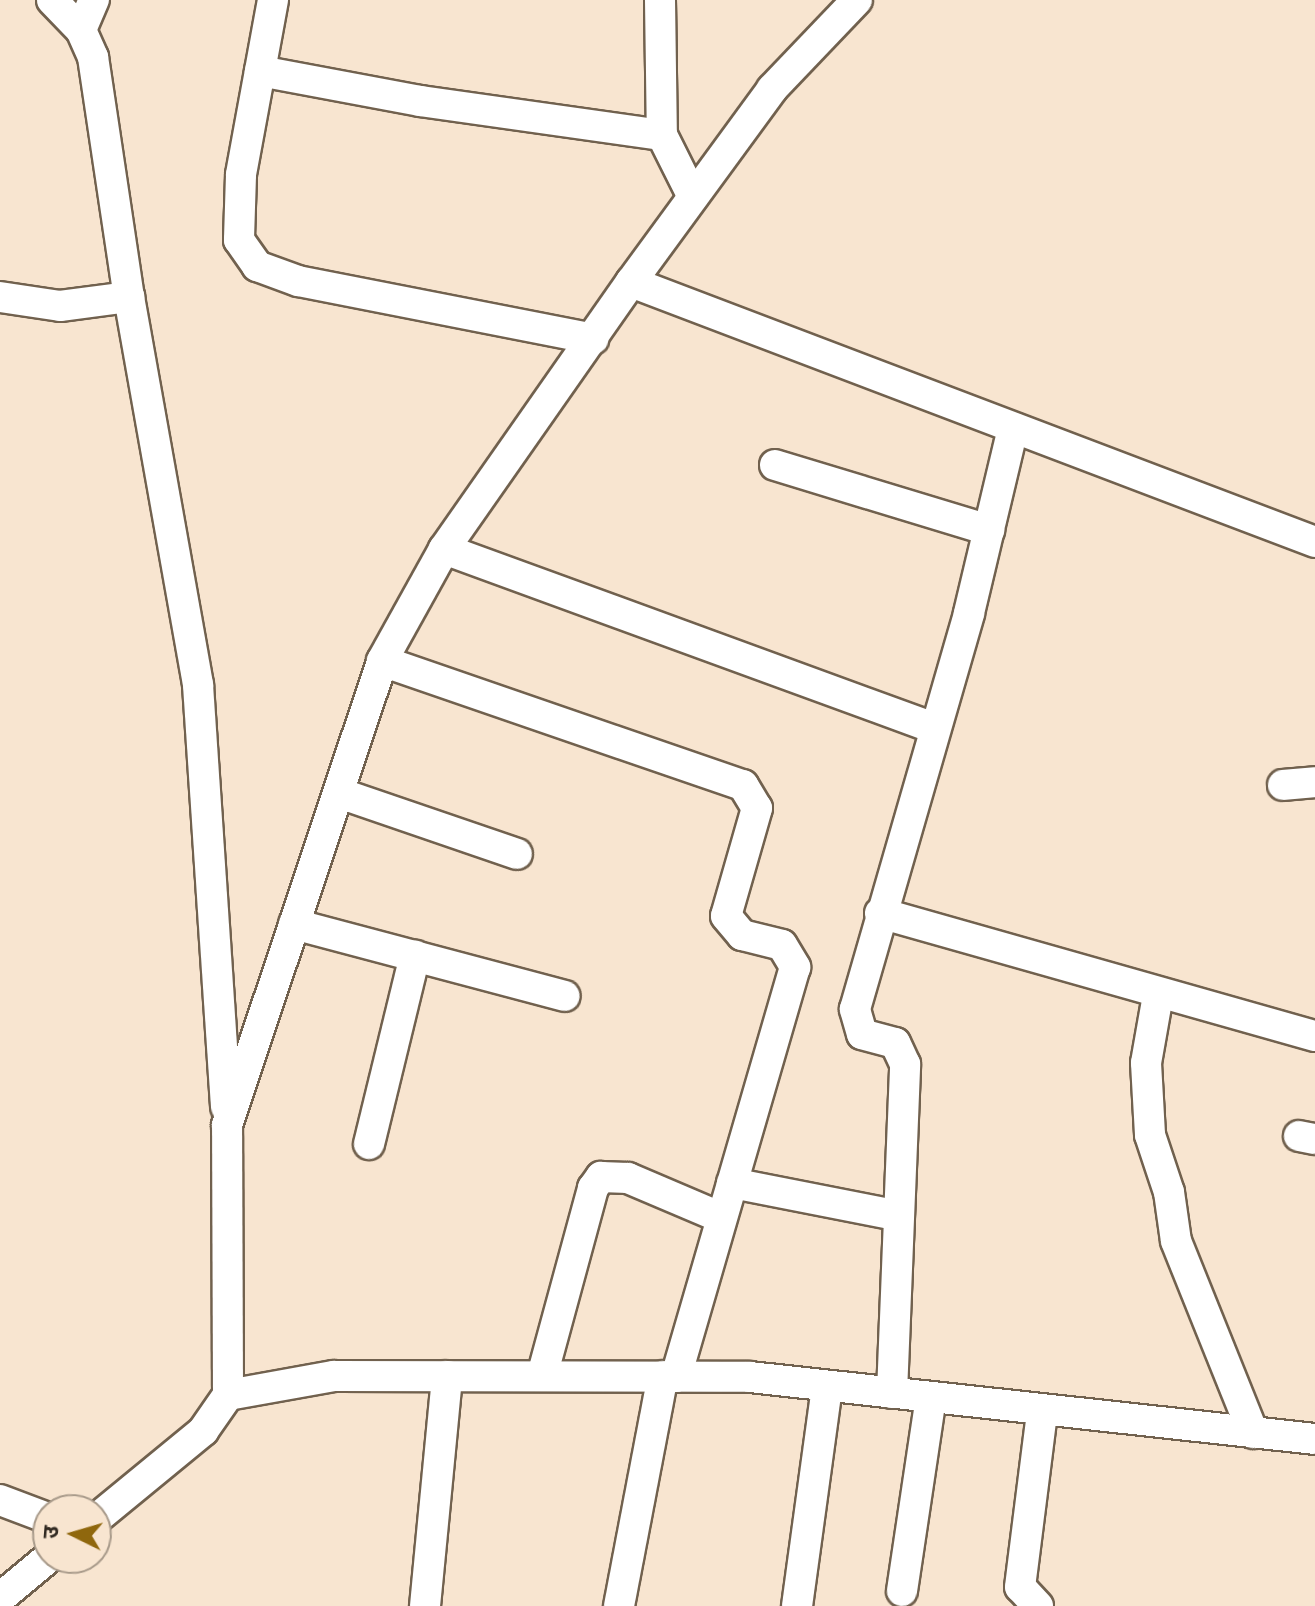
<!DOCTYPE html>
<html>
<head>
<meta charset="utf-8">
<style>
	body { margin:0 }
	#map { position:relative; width:1315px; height:1606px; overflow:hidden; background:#f8e5d0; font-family:"Titillium Web","Noto Sans Devanagari",sans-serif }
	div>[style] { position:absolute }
	.roads { filter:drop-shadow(2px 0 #71614e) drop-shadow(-2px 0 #71614e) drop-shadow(0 2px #71614e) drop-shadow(0 -2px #71614e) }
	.minor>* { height:30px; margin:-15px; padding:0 15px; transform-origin:15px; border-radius:15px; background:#fff }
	span { translate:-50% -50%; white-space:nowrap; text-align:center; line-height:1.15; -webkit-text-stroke:7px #f8e5d0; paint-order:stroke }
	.north { position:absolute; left:32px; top:1494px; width:80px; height:80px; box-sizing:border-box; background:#f8e5d0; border:2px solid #a89a8a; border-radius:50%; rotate:275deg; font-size:22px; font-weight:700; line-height:32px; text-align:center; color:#302921 }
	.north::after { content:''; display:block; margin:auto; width:28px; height:36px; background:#8f670d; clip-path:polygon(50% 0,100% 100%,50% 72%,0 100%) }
</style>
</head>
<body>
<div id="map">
	<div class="roads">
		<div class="minor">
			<i style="left:52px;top:0;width:42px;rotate:46deg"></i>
			<i style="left:81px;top:30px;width:30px;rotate:66deg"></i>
			<i style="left:93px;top:57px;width:243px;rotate:81.5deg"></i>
			<i style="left:129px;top:297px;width:394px;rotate:79.9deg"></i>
			<i style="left:198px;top:685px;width:423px;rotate:86.2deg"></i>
			<i style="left:273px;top:0;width:178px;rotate:100.4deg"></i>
			<i style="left:241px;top:175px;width:65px;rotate:91.8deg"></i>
			<i style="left:239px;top:240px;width:32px;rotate:55deg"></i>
			<i style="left:257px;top:266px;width:44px;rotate:20.1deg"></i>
			<i style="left:298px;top:281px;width:301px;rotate:11.1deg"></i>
			<i style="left:660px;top:0;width:135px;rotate:89.2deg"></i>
			<i style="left:662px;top:135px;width:69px;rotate:63.4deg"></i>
			<i style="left:81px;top:30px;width:33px;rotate:-67deg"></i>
			<i style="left:260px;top:71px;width:163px;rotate:10.6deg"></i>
			<i style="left:420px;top:101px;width:244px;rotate:8deg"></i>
			<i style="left:631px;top:282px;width:732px;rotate:20.81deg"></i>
			<i style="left:0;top:297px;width:61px;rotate:8.5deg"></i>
			<i style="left:60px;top:306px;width:70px;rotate:-7.4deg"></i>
			<i style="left:775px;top:465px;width:224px;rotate:16.9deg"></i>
			<i style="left:444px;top:549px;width:522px;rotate:20.07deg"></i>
			<i style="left:382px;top:661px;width:382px;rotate:19deg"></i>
			<i style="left:743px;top:785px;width:27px;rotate:59deg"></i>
			<i style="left:757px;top:808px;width:112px;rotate:106deg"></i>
			<i style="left:726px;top:916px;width:25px;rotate:50deg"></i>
			<i style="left:742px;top:935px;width:41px;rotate:14deg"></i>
			<i style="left:782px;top:945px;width:26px;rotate:59deg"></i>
			<i style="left:795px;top:967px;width:427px;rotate:106.2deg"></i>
			<i style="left:1283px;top:785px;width:32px;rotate:-5deg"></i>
			<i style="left:339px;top:793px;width:188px;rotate:18.9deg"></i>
			<i style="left:880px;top:913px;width:452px;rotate:15.8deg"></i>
			<i style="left:294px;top:924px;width:280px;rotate:14.9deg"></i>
			<i style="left:1158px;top:995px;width:69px;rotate:100deg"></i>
			<i style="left:1146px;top:1063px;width:72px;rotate:86.8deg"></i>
			<i style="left:1150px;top:1135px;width:60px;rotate:71.6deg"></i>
			<i style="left:1169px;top:1192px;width:49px;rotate:81.9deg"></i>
			<i style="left:1176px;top:1241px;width:207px;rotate:68.1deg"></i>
			<i style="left:1299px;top:1136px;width:16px;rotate:11deg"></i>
			<i style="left:369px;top:1144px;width:194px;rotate:-76.3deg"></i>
			<i style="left:732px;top:1183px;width:166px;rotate:11.1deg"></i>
			<i style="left:542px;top:1376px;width:195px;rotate:-74.8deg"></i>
			<i style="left:593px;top:1188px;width:14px;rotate:-54deg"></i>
			<i style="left:601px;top:1177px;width:27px;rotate:2deg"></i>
			<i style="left:628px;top:1178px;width:100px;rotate:23deg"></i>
			<i style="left:892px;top:1393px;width:329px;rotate:-87.7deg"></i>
			<i style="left:905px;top:1064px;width:23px;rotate:-115deg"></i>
			<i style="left:895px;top:1043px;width:34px;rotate:-165deg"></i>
			<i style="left:862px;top:1034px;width:26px;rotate:-106deg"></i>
			<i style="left:855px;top:1009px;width:412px;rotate:-73.9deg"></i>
			<i style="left:969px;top:613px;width:190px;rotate:-76.6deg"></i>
			<i style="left:228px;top:1395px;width:108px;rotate:-10.2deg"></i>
			<i style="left:334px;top:1376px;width:416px;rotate:0.1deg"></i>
			<i style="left:750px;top:1377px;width:568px;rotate:6.26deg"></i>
			<i style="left:0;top:1500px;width:51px;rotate:20.6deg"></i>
			<i style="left:96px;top:1519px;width:139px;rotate:-39.4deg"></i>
			<i style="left:203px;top:1431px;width:44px;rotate:-55.2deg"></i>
			<i style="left:228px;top:1395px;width:270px;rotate:-90.2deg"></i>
			<i style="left:227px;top:1125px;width:489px;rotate:-71.5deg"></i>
			<i style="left:382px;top:661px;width:128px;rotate:-61deg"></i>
			<i style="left:444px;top:549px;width:326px;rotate:-55deg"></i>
			<i style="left:631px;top:282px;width:239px;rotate:-53.8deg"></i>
			<i style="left:772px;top:89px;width:123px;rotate:-46.3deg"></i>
			<i style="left:902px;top:1591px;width:195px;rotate:-81.5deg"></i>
			<i style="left:0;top:1598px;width:62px;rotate:-39.8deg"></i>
			<i style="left:425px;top:1606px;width:231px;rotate:-84.5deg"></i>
			<i style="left:619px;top:1606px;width:234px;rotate:-79.2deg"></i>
			<i style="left:797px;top:1606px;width:222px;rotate:-82.2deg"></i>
			<i style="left:1038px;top:1606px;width:26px;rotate:-133deg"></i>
			<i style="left:1020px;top:1587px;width:176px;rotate:-82.8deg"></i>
		</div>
	</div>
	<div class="north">उ</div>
</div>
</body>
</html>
